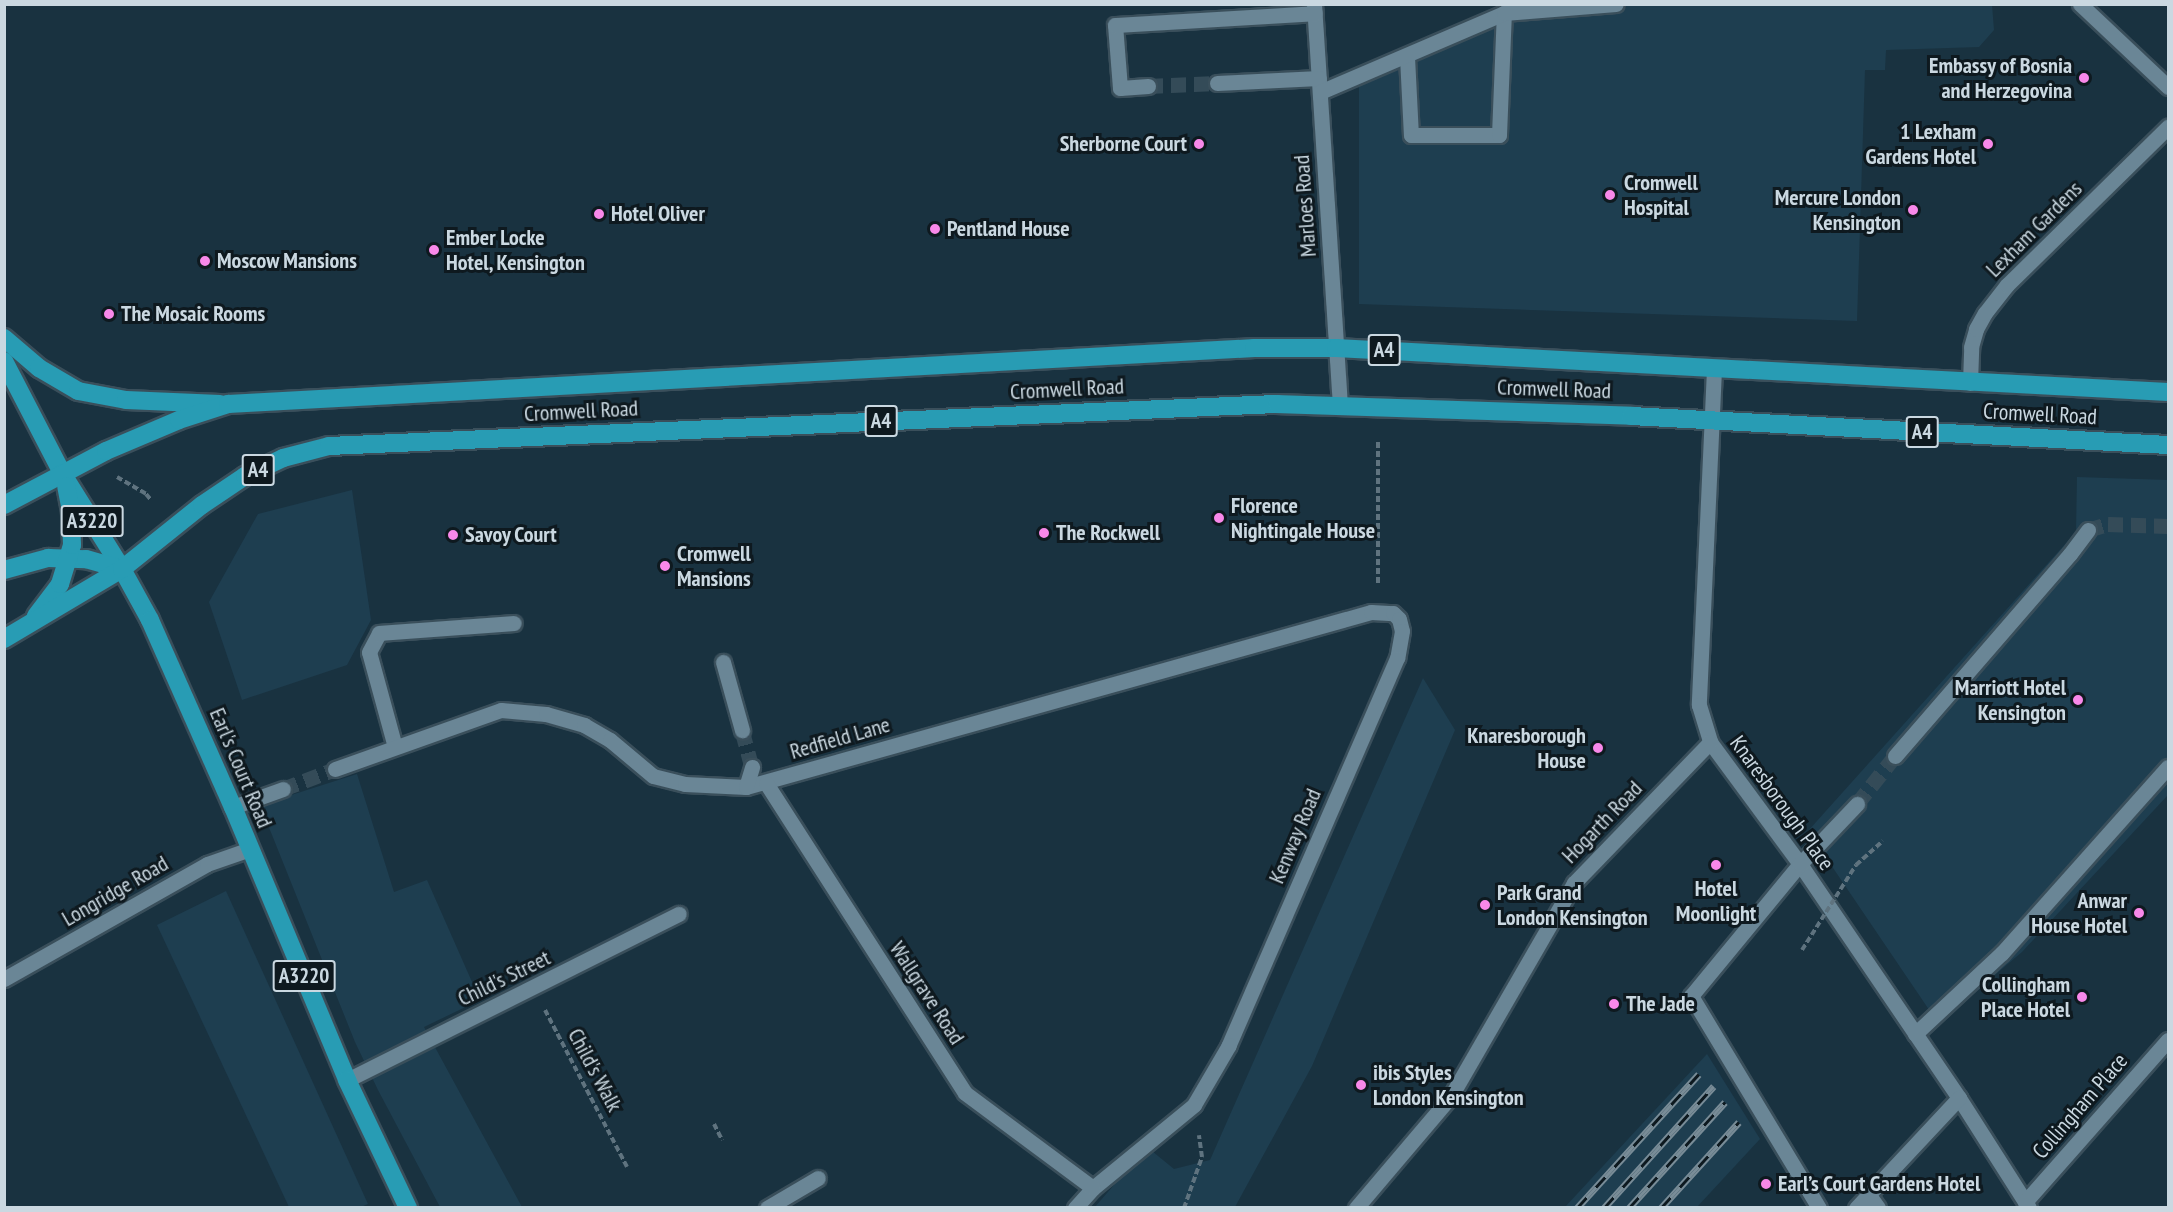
<!DOCTYPE html>
<html>
<head>
<meta charset="utf-8">
<style>
	body { margin:0 }
	#map { position:relative; width:2173px; height:1212px; overflow:hidden; background:#193240; font-family:"PT Sans Narrow",sans-serif }
	div>[style] { position:absolute }
	.built>* { inset:0; background:#1e3e50 }
	.minor-tunnel>* { height:15px; margin-top:-7.5px; transform-origin:0; background:repeating-linear-gradient(90deg,#344b58 0 15px,transparent 0 23px) }
	.path>* { height:4px; margin-top:-2px; transform-origin:0; background:repeating-linear-gradient(90deg,#5f737f 0 6px,transparent 0 9px) }
	.roads { filter:drop-shadow(2px 0 #3a4f5b) drop-shadow(-2px 0 #3a4f5b) drop-shadow(0 2px #3a4f5b) drop-shadow(0 -2px #3a4f5b) }
	.minor>* { height:15px; margin:-7.5px; padding:0 7.5px; transform-origin:7.5px; border-radius:7.5px; background:#6a8696 }
	.highway>* { height:18px; margin:-9px; padding:0 9px; transform-origin:9px; border-radius:9px; background:#289cb4 }
	.rail>* { height:7px; margin-top:-3.5px; transform-origin:0; background:repeating-linear-gradient(90deg,#0e191f 0 14px,#798c97 0 28px); box-sizing:border-box; border-block:2px solid #798c97 }
	.path-bridge>* { height:4px; margin-top:-2px; transform-origin:0; background:repeating-linear-gradient(90deg,#5f737f 0 6px,transparent 0 9px) }
	.dots>* { width:16px; height:16px; translate:-50% -50%; box-sizing:border-box; border:3px solid #0e191f; border-radius:50% }
	span { translate:-50% -50%; white-space:nowrap; text-align:center; line-height:1.15; -webkit-text-stroke:6px #0e191f; paint-order:stroke }
	.shield-label span { padding:2px 4px; background:#0e191f; border:2px solid; border-radius:4px; -webkit-text-stroke-width:0 }
	.shield-label { font-size:21px; color:#cad8e1; font-weight:700 }
	.poi-label { font-size:22px; color:#cad8e1; font-weight:700 }
	.right { translate:-100% -50%; text-align:right }
	.left { translate:0 -50%; text-align:left }
	.street-label { font-size:22px; color:#cad8e1 }
	.frame { position:absolute; inset:0; border:6px solid #cad8e1; pointer-events:none }
</style>
</head>
<body>
<div id="map">
	<div class="built">
		<i style="clip-path:polygon(1498px 5px,1992px 5px,1994px 30px,1979px 47px,1886px 50px,1885px 70px,1865px 70px,1857px 321px,1359px 304px,1359px 86px,1499px 26px)"></i>
		<i style="clip-path:polygon(2077px 477px,2168px 480px,2168px 795px,2022px 952px,1938px 1023px,1808px 831px,2076px 532px)"></i>
		<i style="clip-path:polygon(352px 490px,371px 620px,347px 665px,242px 700px,209px 602px,258px 514px)"></i>
		<i style="clip-path:polygon(1423px 678px,1455px 730px,1312px 1066px,1235px 1207px,1094px 1208px,1147px 1147px,1174px 1169px,1210px 1160px)"></i>
		<i style="clip-path:polygon(357px 774px,394px 892px,427px 880px,480px 1000px,424px 1027px,522px 1207px,440px 1207px,378px 1090px,355px 1042px,260px 805px)"></i>
		<i style="clip-path:polygon(226px 891px,368px 1204px,361px 1207px,289px 1207px,157px 925px)"></i>
		<i style="clip-path:polygon(1707px 1054px,1760px 1139px,1697px 1207px,1565px 1207px)"></i>
	</div>
	<div class="minor-tunnel">
		<i style="left:1148px;top:86px;width:69px;rotate:-2.5deg"></i>
		<i style="left:2088px;top:530px;width:21px;rotate:-17deg"></i>
		<i style="left:2108px;top:524px;width:60px;rotate:1.9deg"></i>
		<i style="left:742px;top:730px;width:38px;rotate:75deg"></i>
		<i style="left:283px;top:789px;width:56px;rotate:-21deg"></i>
		<i style="left:1857px;top:804px;width:61px;rotate:-51.6deg"></i>
	</div>
	<div class="path">
		<i style="left:1378px;top:442px;width:144px;rotate:90deg"></i>
		<i style="left:117px;top:477px;width:34px;rotate:30deg"></i>
		<i style="left:146px;top:494px;width:8px;rotate:50deg"></i>
		<i style="left:545px;top:1010px;width:177px;rotate:62.4deg"></i>
		<i style="left:714px;top:1124px;width:18px;rotate:63deg"></i>
		<i style="left:1184px;top:1208px;width:54px;rotate:-70.6deg"></i>
		<i style="left:1202px;top:1157px;width:22px;rotate:-98deg"></i>
	</div>
	<div class="roads">
		<div class="minor">
			<i style="left:1314px;top:4px;width:401px;rotate:86.3deg"></i>
			<i style="left:2080px;top:4px;width:121px;rotate:43.3deg"></i>
			<i style="left:1407px;top:57px;width:78px;rotate:87.1deg"></i>
			<i style="left:1411px;top:135px;width:88px"></i>
			<i style="left:1499px;top:135px;width:122px;rotate:-87.7deg"></i>
			<i style="left:1217px;top:83px;width:102px;rotate:-2.8deg"></i>
			<i style="left:1148px;top:86px;width:28px;rotate:176deg"></i>
			<i style="left:1120px;top:88px;width:63px;rotate:-94.5deg"></i>
			<i style="left:1115px;top:25px;width:200px;rotate:-3.4deg"></i>
			<i style="left:1320px;top:92px;width:200px;rotate:-23.2deg"></i>
			<i style="left:1504px;top:13px;width:112px;rotate:-4.6deg"></i>
			<i style="left:1714px;top:369px;width:336px;rotate:92.6deg"></i>
			<i style="left:1699px;top:705px;width:39px;rotate:73deg"></i>
			<i style="left:1710px;top:742px;width:152px;rotate:53.6deg"></i>
			<i style="left:1800px;top:864px;width:283px;rotate:55.8deg"></i>
			<i style="left:1959px;top:1098px;width:130px;rotate:57.5deg"></i>
			<i style="left:1970px;top:383px;width:36px;rotate:-88deg"></i>
			<i style="left:1971px;top:347px;width:19px;rotate:-74deg"></i>
			<i style="left:1976px;top:329px;width:18px;rotate:-61deg"></i>
			<i style="left:1985px;top:313px;width:36px;rotate:-52deg"></i>
			<i style="left:2007px;top:285px;width:226px;rotate:-44.5deg"></i>
			<i style="left:723px;top:662px;width:71px;rotate:74.4deg"></i>
			<i style="left:395px;top:747px;width:98px;rotate:-105.3deg"></i>
			<i style="left:369px;top:652px;width:21px;rotate:-62deg"></i>
			<i style="left:379px;top:633px;width:135px;rotate:-4.2deg"></i>
			<i style="left:1895px;top:756px;width:267px;rotate:-49.1deg"></i>
			<i style="left:2070px;top:554px;width:30px;rotate:-53deg"></i>
			<i style="left:335px;top:769px;width:176px;rotate:-19.6deg"></i>
			<i style="left:501px;top:710px;width:45px;rotate:5.1deg"></i>
			<i style="left:546px;top:714px;width:40px;rotate:16deg"></i>
			<i style="left:584px;top:725px;width:30px;rotate:30deg"></i>
			<i style="left:610px;top:740px;width:56px;rotate:39.9deg"></i>
			<i style="left:653px;top:776px;width:33px;rotate:14deg"></i>
			<i style="left:685px;top:784px;width:61px;rotate:2.8deg"></i>
			<i style="left:746px;top:787px;width:649px;rotate:-15.64deg"></i>
			<i style="left:1371px;top:612px;width:22px;rotate:3deg"></i>
			<i style="left:1393px;top:613px;width:8px;rotate:45deg"></i>
			<i style="left:1399px;top:619px;width:12px;rotate:76deg"></i>
			<i style="left:1402px;top:631px;width:27px;rotate:100deg"></i>
			<i style="left:1397px;top:658px;width:422px;rotate:113.5deg"></i>
			<i style="left:1229px;top:1045px;width:69px;rotate:120.3deg"></i>
			<i style="left:1194px;top:1105px;width:131px;rotate:140.6deg"></i>
			<i style="left:1093px;top:1188px;width:27px;rotate:132deg"></i>
			<i style="left:766px;top:783px;width:368px;rotate:57.3deg"></i>
			<i style="left:965px;top:1093px;width:159px;rotate:36.6deg"></i>
			<i style="left:746px;top:787px;width:21px;rotate:-73deg"></i>
			<i style="left:233px;top:807px;width:53px;rotate:-19.8deg"></i>
			<i style="left:4px;top:979px;width:233px;rotate:-29.5deg"></i>
			<i style="left:207px;top:864px;width:46px;rotate:-19.2deg"></i>
			<i style="left:1915px;top:1034px;width:119px;rotate:-43deg"></i>
			<i style="left:2002px;top:953px;width:249px;rotate:-48.3deg"></i>
			<i style="left:347px;top:1080px;width:371px;rotate:-26.6deg"></i>
			<i style="left:1868px;top:1194px;width:17px;rotate:54deg"></i>
			<i style="left:2025px;top:1202px;width:216px;rotate:-48.6deg"></i>
			<i style="left:767px;top:1208px;width:59px;rotate:-30.5deg"></i>
			<i style="left:1356px;top:1208px;width:147px;rotate:-49.7deg"></i>
			<i style="left:1451px;top:1096px;width:246px;rotate:-60deg"></i>
			<i style="left:1574px;top:883px;width:196px;rotate:-46deg"></i>
			<i style="left:1819px;top:1208px;width:248px;rotate:-121.1deg"></i>
			<i style="left:1691px;top:996px;width:171px;rotate:-50.5deg"></i>
			<i style="left:1800px;top:864px;width:83px;rotate:-46.5deg"></i>
			<i style="left:1856px;top:1208px;width:151px;rotate:-46.9deg"></i>
		</div>
		<div class="highway">
			<i style="left:4px;top:338px;width:46px;rotate:40.6deg"></i>
			<i style="left:39px;top:368px;width:45px;rotate:30.5deg"></i>
			<i style="left:78px;top:391px;width:49px;rotate:10.6deg"></i>
			<i style="left:126px;top:400px;width:94px;rotate:2.4deg"></i>
			<i style="left:4px;top:361px;width:126px;rotate:62.6deg"></i>
			<i style="left:62px;top:473px;width:113px;rotate:58deg"></i>
			<i style="left:122px;top:569px;width:58px;rotate:61.2deg"></i>
			<i style="left:150px;top:620px;width:205px;rotate:66.1deg"></i>
			<i style="left:233px;top:807px;width:296px;rotate:67.3deg"></i>
			<i style="left:347px;top:1080px;width:142px;rotate:64.5deg"></i>
			<i style="left:4px;top:505px;width:115px;rotate:-27.9deg"></i>
			<i style="left:106px;top:451px;width:79px;rotate:-23deg"></i>
			<i style="left:179px;top:420px;width:52px;rotate:-18.1deg"></i>
			<i style="left:228px;top:404px;width:1028px;rotate:-3.12deg"></i>
			<i style="left:1254px;top:348px;width:82px"></i>
			<i style="left:1336px;top:348px;width:833px;rotate:3.03deg"></i>
			<i style="left:4px;top:570px;width:46px;rotate:-15.3deg"></i>
			<i style="left:48px;top:558px;width:38px;rotate:2deg"></i>
			<i style="left:86px;top:559px;width:37px;rotate:16deg"></i>
			<i style="left:36px;top:616px;width:40px;rotate:-53deg"></i>
			<i style="left:60px;top:584px;width:41px;rotate:-72.9deg"></i>
			<i style="left:72px;top:545px;width:34px;rotate:-92deg"></i>
			<i style="left:71px;top:511px;width:25px;rotate:-101deg"></i>
			<i style="left:4px;top:639px;width:137px;rotate:-30.7deg"></i>
			<i style="left:122px;top:569px;width:102px;rotate:-38.7deg"></i>
			<i style="left:202px;top:505px;width:52px;rotate:-34deg"></i>
			<i style="left:245px;top:476px;width:42px;rotate:-25.3deg"></i>
			<i style="left:283px;top:458px;width:48px;rotate:-14.6deg"></i>
			<i style="left:329px;top:446px;width:949px;rotate:-2.54deg"></i>
			<i style="left:1277px;top:404px;width:354px;rotate:1.9deg"></i>
			<i style="left:1631px;top:416px;width:538px;rotate:3.09deg"></i>
		</div>
	</div>
	<div class="rail">
		<i style="left:1577px;top:1208px;width:181px;rotate:-47.7deg"></i>
		<i style="left:1604px;top:1208px;width:164px;rotate:-48deg"></i>
		<i style="left:1629px;top:1208px;width:143px;rotate:-47.8deg"></i>
		<i style="left:1661px;top:1208px;width:116px;rotate:-47.8deg"></i>
	</div>
	<div class="path-bridge">
		<i style="left:1802px;top:950px;width:101px;rotate:-57.6deg"></i>
		<i style="left:1856px;top:865px;width:36px;rotate:-42deg"></i>
	</div>
	<div class="dots">
		<i style="left:2084px;top:78px;background:#f888e9"></i>
		<i style="left:1199px;top:144px;background:#f888e9"></i>
		<i style="left:1988px;top:144px;background:#f888e9"></i>
		<i style="left:1610px;top:195px;background:#f888e9"></i>
		<i style="left:1913px;top:210px;background:#f888e9"></i>
		<i style="left:599px;top:214px;background:#f888e9"></i>
		<i style="left:935px;top:229px;background:#f888e9"></i>
		<i style="left:434px;top:250px;background:#f888e9"></i>
		<i style="left:205px;top:261px;background:#f888e9"></i>
		<i style="left:109px;top:314px;background:#f888e9"></i>
		<i style="left:1219px;top:518px;background:#f888e9"></i>
		<i style="left:1044px;top:533px;background:#f888e9"></i>
		<i style="left:453px;top:535px;background:#f888e9"></i>
		<i style="left:665px;top:566px;background:#f888e9"></i>
		<i style="left:2078px;top:700px;background:#f888e9"></i>
		<i style="left:1598px;top:748px;background:#f888e9"></i>
		<i style="left:1716px;top:865px;background:#f888e9"></i>
		<i style="left:1485px;top:905px;background:#f888e9"></i>
		<i style="left:2139px;top:913px;background:#f888e9"></i>
		<i style="left:2082px;top:997px;background:#f888e9"></i>
		<i style="left:1614px;top:1004px;background:#f888e9"></i>
		<i style="left:1361px;top:1085px;background:#f888e9"></i>
		<i style="left:1766px;top:1184px;background:#f888e9"></i>
	</div>
	<div class="shield-label">
		<span style="left:1384px;top:350px">A4</span>
		<span style="left:881px;top:421px">A4</span>
		<span style="left:1922px;top:432px">A4</span>
		<span style="left:258px;top:470px">A4</span>
		<span style="left:92px;top:521px">A3220</span>
		<span style="left:304px;top:976px">A3220</span>
	</div>
	<div class="poi-label">
		<span class="right" style="left:2072px;top:78px">Embassy of Bosnia<br>and Herzegovina</span>
		<span class="right" style="left:1976px;top:144px">1 Lexham<br>Gardens Hotel</span>
		<span class="right" style="left:1187px;top:144px">Sherborne Court</span>
		<span class="left" style="left:1624px;top:195px">Cromwell<br>Hospital</span>
		<span class="right" style="left:1901px;top:210px">Mercure London<br>Kensington</span>
		<span class="left" style="left:611px;top:214px">Hotel Oliver</span>
		<span class="left" style="left:947px;top:229px">Pentland House</span>
		<span class="left" style="left:446px;top:250px">Ember Locke<br>Hotel, Kensington</span>
		<span class="left" style="left:217px;top:261px">Moscow Mansions</span>
		<span class="left" style="left:121px;top:314px">The Mosaic Rooms</span>
		<span class="left" style="left:1231px;top:518px">Florence<br>Nightingale House</span>
		<span class="left" style="left:1056px;top:533px">The Rockwell</span>
		<span class="left" style="left:465px;top:535px">Savoy Court</span>
		<span class="left" style="left:677px;top:566px">Cromwell<br>Mansions</span>
		<span class="right" style="left:2066px;top:700px">Marriott Hotel<br>Kensington</span>
		<span class="right" style="left:1586px;top:748px">Knaresborough<br>House</span>
		<span style="left:1716px;top:901px">Hotel<br>Moonlight</span>
		<span class="left" style="left:1497px;top:905px">Park Grand<br>London Kensington</span>
		<span class="right" style="left:2127px;top:913px">Anwar<br>House Hotel</span>
		<span class="right" style="left:2070px;top:997px">Collingham<br>Place Hotel</span>
		<span class="left" style="left:1626px;top:1004px">The Jade</span>
		<span class="left" style="left:1373px;top:1085px">ibis Styles<br>London Kensington</span>
		<span class="left" style="left:1778px;top:1184px">Earl’s Court Gardens Hotel</span>
	</div>
	<div class="street-label">
		<span style="left:1305px;top:206px;rotate:-94deg">Marloes Road</span>
		<span style="left:2034px;top:229px;rotate:-45deg">Lexham Gardens</span>
		<span style="left:1067px;top:389px;rotate:-3deg">Cromwell Road</span>
		<span style="left:1554px;top:389px;rotate:2deg">Cromwell Road</span>
		<span style="left:581px;top:411px;rotate:-3deg">Cromwell Road</span>
		<span style="left:2040px;top:414px;rotate:3deg">Cromwell Road</span>
		<span style="left:840px;top:738px;rotate:-16deg">Redfield Lane</span>
		<span style="left:241px;top:768px;rotate:67deg">Earl's Court Road</span>
		<span style="left:1782px;top:803px;rotate:54deg">Knaresborough Place</span>
		<span style="left:1602px;top:822px;rotate:-46deg">Hogarth Road</span>
		<span style="left:1295px;top:836px;rotate:-67deg">Kenway Road</span>
		<span style="left:115px;top:891px;rotate:-30deg">Longridge Road</span>
		<span style="left:504px;top:978px;rotate:-26deg">Child's Street</span>
		<span style="left:927px;top:993px;rotate:57deg">Wallgrave Road</span>
		<span style="left:595px;top:1070px;rotate:62deg">Child's Walk</span>
		<span style="left:2080px;top:1106px;rotate:-49deg">Collingham Place</span>
	</div>
	<div class="frame"></div>
</div>
</body>
</html>
